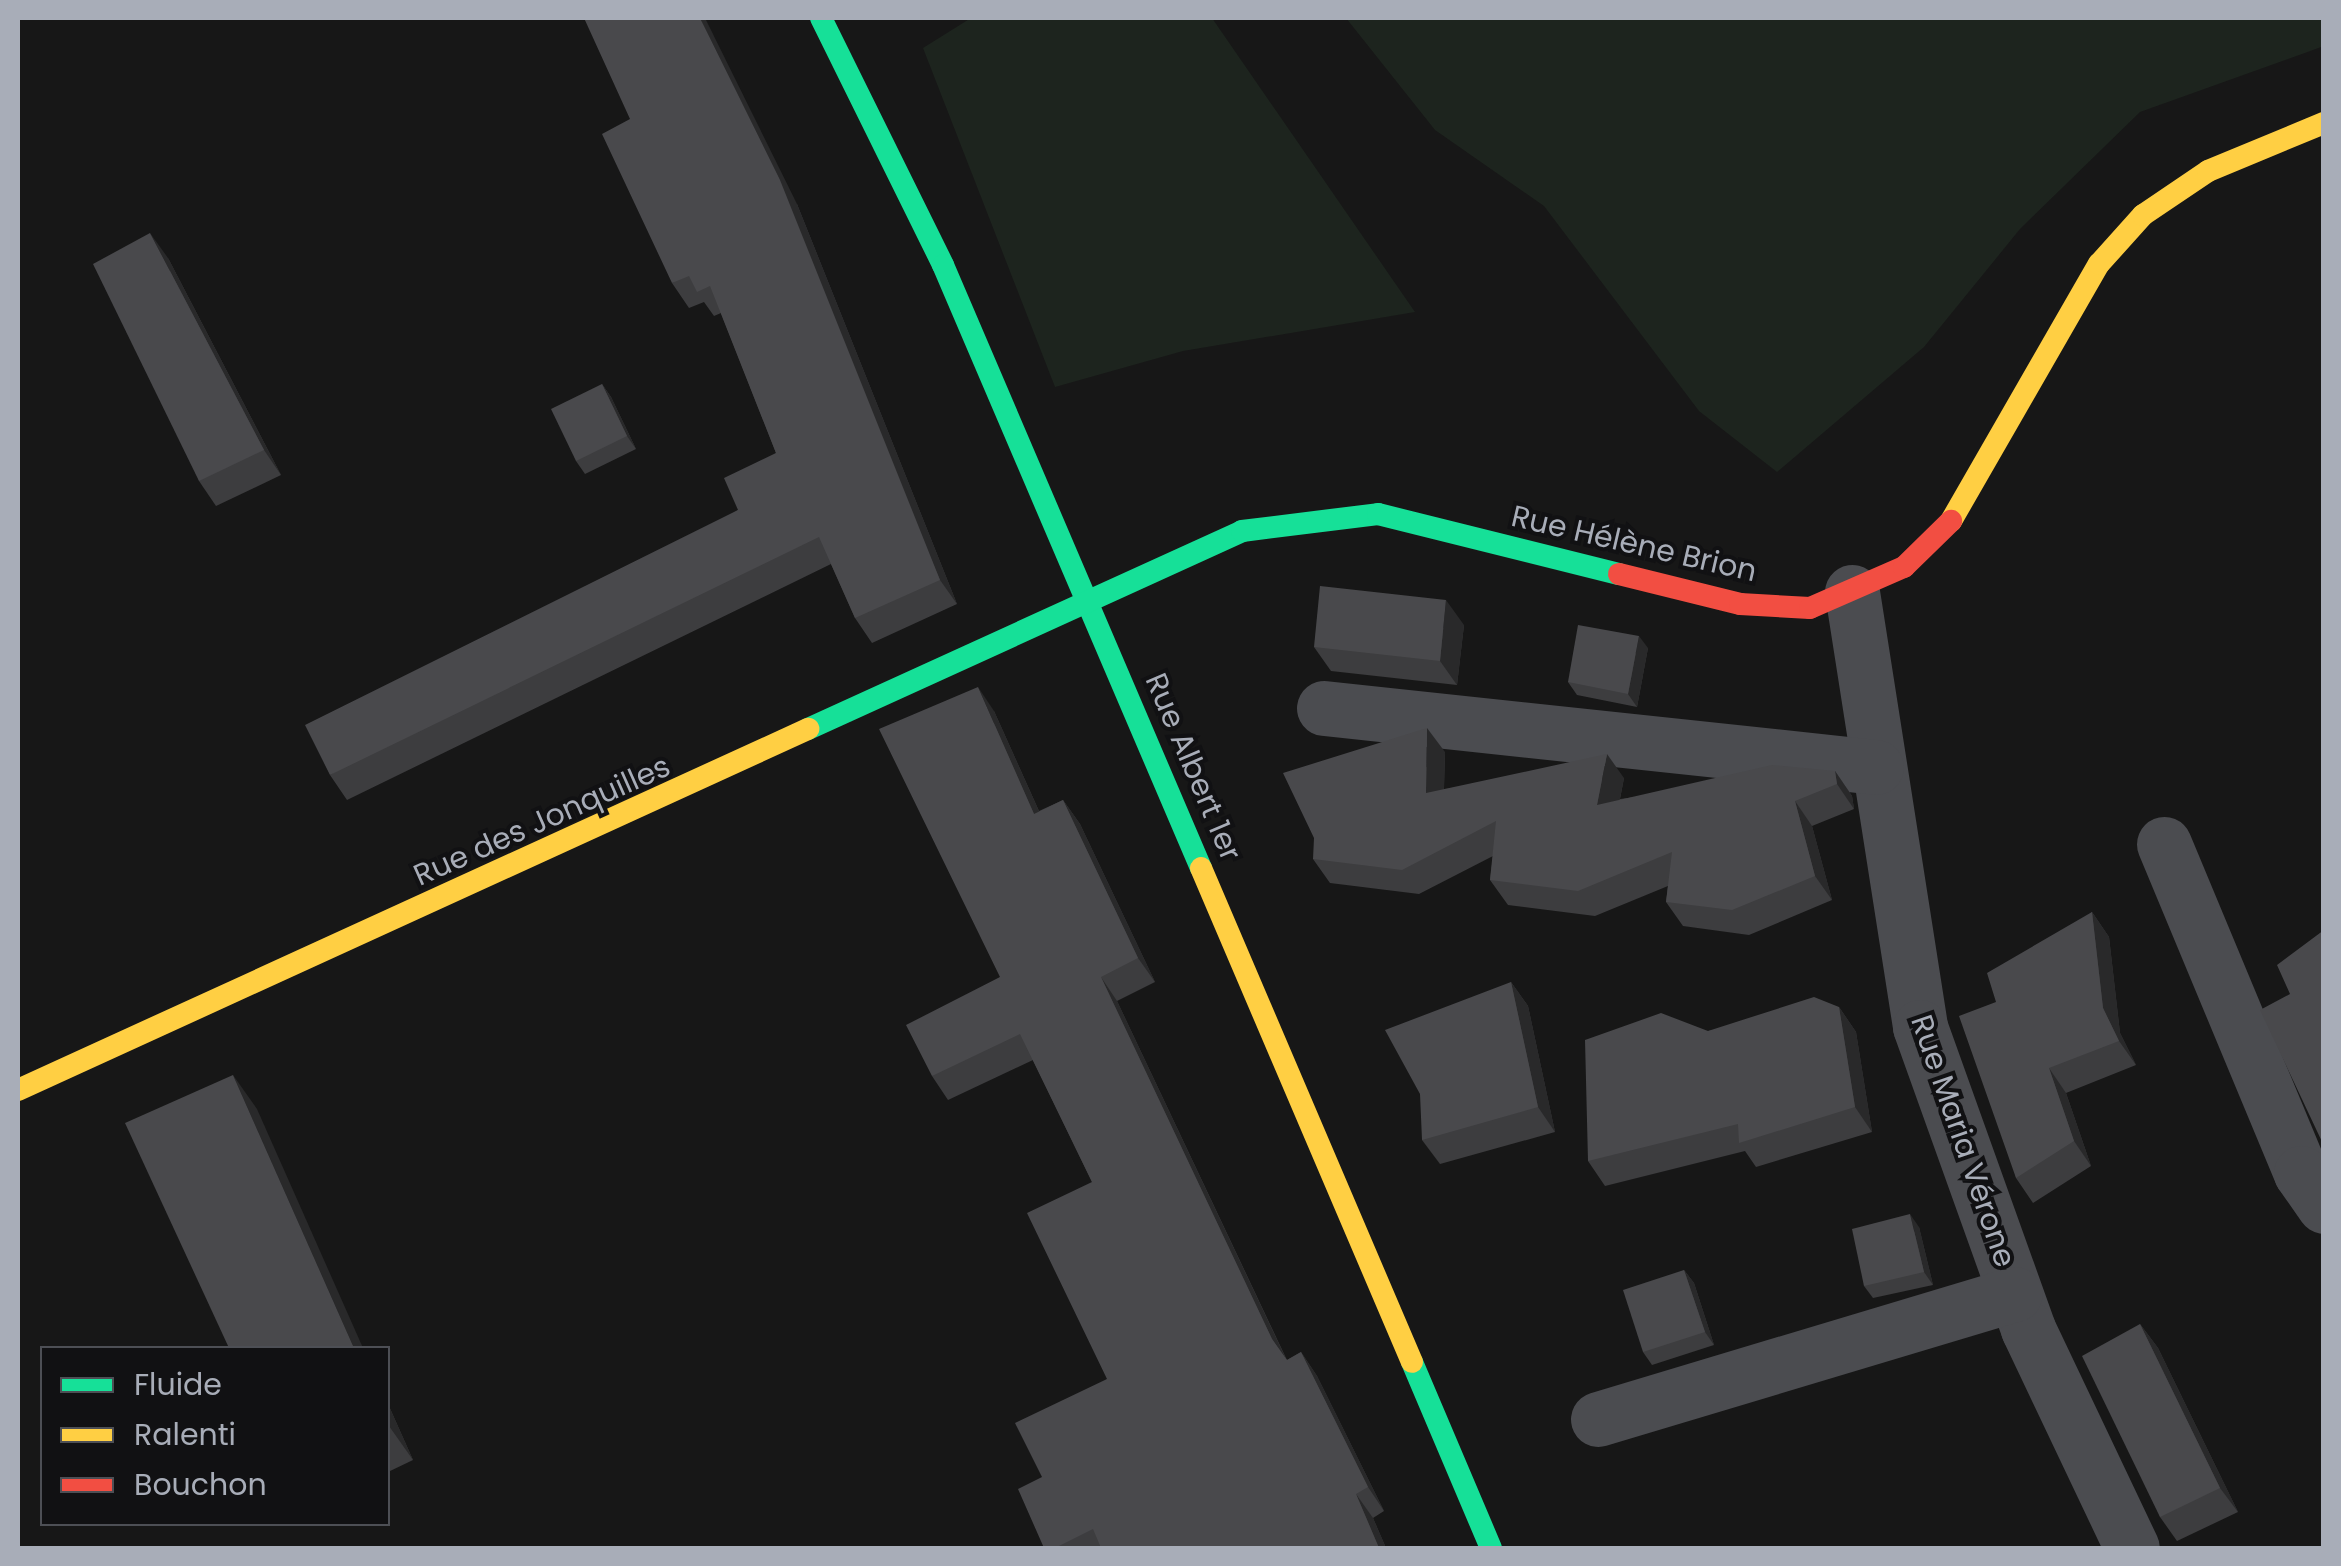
<!DOCTYPE html>
<html>
<head>
<meta charset="utf-8">
<style>
	body { margin:0 }
	#map { position:relative; width:2341px; height:1566px; overflow:hidden; background:#171717; font-family:Poppins,sans-serif }
	div>[style] { position:absolute }
	.green>* { inset:0; background:#1d241e }
	.street>* { height:55px; margin:-27.5px; padding:0 27.5px; transform-origin:27.5px; border-radius:27.5px; background:#4b4c50 }
	.fast>* { height:22px; margin:-11px; padding:0 11px; transform-origin:11px; border-radius:11px; background:#16e098 }
	.slow>* { height:22px; margin:-11px; padding:0 11px; transform-origin:11px; border-radius:11px; background:#ffcf43 }
	.jam>* { height:22px; margin:-11px; padding:0 11px; transform-origin:11px; border-radius:11px; background:#f24e42 }
	.wall>* { inset:0; background:#3d3d3f }
	.shaded-wall>* { inset:0; background:#29292a }
	.building>* { inset:0; background:#49494c }
	span { translate:-50% -50%; white-space:nowrap; text-align:center; line-height:1.15; -webkit-text-stroke:8px #111113; paint-order:stroke }
	.street-label { font-size:30px; color:#a8adb8 }
	.frame { position:absolute; inset:0; border:20px solid #a8adb8; pointer-events:none }
	.legend { position:absolute; left:40px; top:1346px; width:350px; height:180px; box-sizing:border-box; background:#111113; border:2px solid #4d4f55; margin:0; padding:12px 18px; list-style:none; font-size:30px; color:#a8adb8 }
	.legend li { display:flex; align-items:center; gap:20px; height:50px }
	.legend b { width:50px; border:2px solid #4d4f55 }
</style>
</head>
<body>
<div id="map">
	<div class="green">
		<i style="clip-path:polygon(971px 18px,1212px 18px,1415px 312px,1183px 351px,1055px 387px,923px 48px)"></i>
		<i style="clip-path:polygon(1346px 18px,2323px 18px,2324px 46px,2140px 112px,2020px 229px,1924px 347px,1777px 472px,1699px 411px,1544px 206px,1435px 130px)"></i>
	</div>
	<div class="street">
		<i style="left:1852px;top:592px;width:440px;rotate:81.1deg"></i>
		<i style="left:1920px;top:1027px;width:321px;rotate:70.3deg"></i>
		<i style="left:2028px;top:1329px;width:242px;rotate:64.6deg"></i>
		<i style="left:1324px;top:708px;width:555px;rotate:6.1deg"></i>
		<i style="left:2164px;top:844px;width:356px;rotate:67.4deg"></i>
		<i style="left:2301px;top:1173px;width:40px;rotate:55.1deg"></i>
		<i style="left:1598px;top:1419px;width:435px;rotate:-16.7deg"></i>
	</div>
	<div class="fast">
		<i style="left:821px;top:18px;width:275px;rotate:63.7deg"></i>
		<i style="left:943px;top:265px;width:656px;rotate:66.84deg"></i>
		<i style="left:808px;top:729px;width:477px;rotate:-24.5deg"></i>
		<i style="left:1242px;top:531px;width:137px;rotate:-7.1deg"></i>
		<i style="left:1378px;top:514px;width:248px;rotate:14deg"></i>
		<i style="left:1412px;top:1362px;width:202px;rotate:67deg"></i>
	</div>
	<div class="slow">
		<i style="left:1951px;top:521px;width:297px;rotate:-60.1deg"></i>
		<i style="left:2099px;top:264px;width:66px;rotate:-48.1deg"></i>
		<i style="left:2143px;top:215px;width:78px;rotate:-34.1deg"></i>
		<i style="left:2208px;top:171px;width:126px;rotate:-22.5deg"></i>
		<i style="left:1201px;top:868px;width:537px;rotate:66.87deg"></i>
		<i style="left:18px;top:1090px;width:869px;rotate:-24.56deg"></i>
	</div>
	<div class="jam">
		<i style="left:1619px;top:574px;width:125px;rotate:13.9deg"></i>
		<i style="left:1740px;top:604px;width:70px;rotate:3.3deg"></i>
		<i style="left:1810px;top:608px;width:103px;rotate:-23.6deg"></i>
		<i style="left:1904px;top:567px;width:66px;rotate:-44.4deg"></i>
	</div>
	<div class="wall">
		<i style="clip-path:polygon(797px 204px,957px 604px,872px 643px,855px 618px,831px 564px,347px 800px,330px 775px,738px 510px,776px 453px,721px 313px,714px 316px,704px 302px,689px 308px,672px 283px)"></i>
		<i style="clip-path:polygon(168px 258px,281px 475px,216px 506px,199px 481px)"></i>
		<i style="clip-path:polygon(602px 384px,611px 397px,636px 449px,585px 474px,576px 461px)"></i>
		<i style="clip-path:polygon(1464px 625px,1457px 685px,1331px 671px,1314px 647px)"></i>
		<i style="clip-path:polygon(1648px 648px,1637px 707px,1577px 695px,1568px 682px)"></i>
		<i style="clip-path:polygon(994px 711px,1039px 811px,1063px 800px,1080px 824px,1155px 982px,1117px 1001px,1286px 1358px,1287px 1360px,1301px 1352px,1317px 1376px,1384px 1511px,1373px 1518px,1386px 1548px,1044px 1548px,1042px 1477px,1107px 1379px,1092px 1182px,1033px 1060px,948px 1100px,932px 1076px,1000px 977px)"></i>
		<i style="clip-path:polygon(1445px 752px,1444px 789px,1624px 778px,1620px 799px,1835px 771px,1852px 796px,1854px 809px,1812px 826px,1832px 900px,1749px 935px,1683px 926px,1666px 902px,1668px 886px,1595px 916px,1508px 905px,1490px 880px,1493px 856px,1419px 894px,1330px 883px,1313px 859px)"></i>
		<i style="clip-path:polygon(2092px 912px,2109px 937px,2120px 1033px,2136px 1065px,2066px 1093px,2091px 1166px,2033px 1203px,2016px 1178px,1996px 1002px)"></i>
		<i style="clip-path:polygon(1511px 982px,1528px 1006px,1555px 1132px,1440px 1164px,1422px 1140px)"></i>
		<i style="clip-path:polygon(1839px 1007px,1856px 1032px,1872px 1132px,1756px 1167px,1745px 1151px,1605px 1186px,1588px 1161px,1708px 1031px)"></i>
		<i style="clip-path:polygon(1919px 1227px,1933px 1285px,1873px 1298px,1864px 1286px)"></i>
		<i style="clip-path:polygon(1684px 1270px,1694px 1283px,1714px 1345px,1652px 1365px,1643px 1352px)"></i>
		<i style="clip-path:polygon(2140px 1324px,2158px 1348px,2238px 1512px,2177px 1541px,2160px 1517px)"></i>
		<i style="clip-path:polygon(388px 1404px,413px 1460px,388px 1472px)"></i>
	</div>
	<div class="shaded-wall">
		<i style="clip-path:polygon(700px 18px,705px 18px,797px 204px,957px 604px,940px 580px)"></i>
		<i style="clip-path:polygon(150px 233px,168px 258px,281px 475px,264px 450px)"></i>
		<i style="clip-path:polygon(602px 384px,611px 397px,636px 449px,627px 436px)"></i>
		<i style="clip-path:polygon(1446px 600px,1464px 625px,1457px 685px,1440px 661px)"></i>
		<i style="clip-path:polygon(1639px 636px,1648px 648px,1637px 707px,1628px 694px)"></i>
		<i style="clip-path:polygon(978px 687px,994px 711px,1051px 838px,1034px 814px)"></i>
		<i style="clip-path:polygon(1427px 728px,1445px 752px,1443px 818px,1426px 793px)"></i>
		<i style="clip-path:polygon(1607px 754px,1624px 778px,1614px 829px,1597px 805px)"></i>
		<i style="clip-path:polygon(1835px 771px,1852px 796px,1854px 809px,1837px 784px)"></i>
		<i style="clip-path:polygon(1063px 800px,1080px 824px,1155px 982px,1138px 958px)"></i>
		<i style="clip-path:polygon(1795px 801px,1812px 826px,1832px 900px,1815px 876px)"></i>
		<i style="clip-path:polygon(2092px 912px,2109px 937px,2120px 1033px,2136px 1065px,2119px 1041px,2103px 1008px)"></i>
		<i style="clip-path:polygon(1101px 977px,1117px 1001px,1288px 1363px,1272px 1339px)"></i>
		<i style="clip-path:polygon(1511px 982px,1528px 1006px,1555px 1132px,1538px 1107px)"></i>
		<i style="clip-path:polygon(1839px 1007px,1856px 1032px,1872px 1132px,1855px 1107px)"></i>
		<i style="clip-path:polygon(2049px 1068px,2066px 1093px,2091px 1166px,2074px 1141px)"></i>
		<i style="clip-path:polygon(233px 1075px,257px 1109px,363px 1348px,354px 1348px)"></i>
		<i style="clip-path:polygon(1910px 1214px,1919px 1227px,1933px 1285px,1924px 1272px)"></i>
		<i style="clip-path:polygon(1684px 1270px,1694px 1283px,1714px 1345px,1705px 1332px)"></i>
		<i style="clip-path:polygon(2140px 1324px,2158px 1348px,2238px 1512px,2220px 1488px)"></i>
		<i style="clip-path:polygon(1301px 1352px,1317px 1376px,1384px 1511px,1368px 1487px)"></i>
		<i style="clip-path:polygon(388px 1404px,413px 1460px,389px 1426px)"></i>
		<i style="clip-path:polygon(1356px 1494px,1373px 1518px,1386px 1548px,1379px 1548px)"></i>
	</div>
	<div class="building">
		<i style="clip-path:polygon(584px 18px,700px 18px,780px 180px,940px 580px,855px 618px,819px 537px,330px 775px,305px 725px,738px 510px,724px 478px,776px 453px,710px 286px,697px 292px,689px 276px,672px 283px,602px 134px,630px 119px)"></i>
		<i style="clip-path:polygon(150px 233px,264px 450px,199px 481px,93px 264px)"></i>
		<i style="clip-path:polygon(602px 384px,627px 436px,576px 461px,551px 409px)"></i>
		<i style="clip-path:polygon(1320px 586px,1446px 600px,1440px 661px,1314px 647px)"></i>
		<i style="clip-path:polygon(1578px 625px,1639px 636px,1628px 694px,1568px 682px)"></i>
		<i style="clip-path:polygon(978px 687px,1034px 814px,1063px 800px,1138px 958px,1101px 977px,1272px 1339px,1287px 1360px,1301px 1352px,1368px 1487px,1356px 1494px,1379px 1548px,1101px 1548px,1093px 1529px,1055px 1548px,1044px 1548px,1018px 1489px,1042px 1477px,1015px 1423px,1107px 1379px,1027px 1213px,1092px 1182px,1020px 1034px,932px 1076px,906px 1025px,1000px 977px,879px 729px)"></i>
		<i style="clip-path:polygon(1427px 728px,1426px 793px,1607px 754px,1597px 805px,1772px 765px,1835px 771px,1837px 784px,1795px 801px,1815px 876px,1732px 910px,1666px 902px,1672px 852px,1578px 891px,1490px 880px,1496px 821px,1402px 870px,1313px 859px,1314px 838px,1283px 773px)"></i>
		<i style="clip-path:polygon(2092px 912px,2103px 1008px,2119px 1041px,2049px 1068px,2074px 1141px,2016px 1178px,1959px 1016px,1996px 1002px,1987px 973px)"></i>
		<i style="clip-path:polygon(2324px 930px,2324px 1146px,2260px 1010px,2290px 994px,2277px 965px)"></i>
		<i style="clip-path:polygon(1511px 982px,1538px 1107px,1422px 1140px,1420px 1094px,1385px 1030px)"></i>
		<i style="clip-path:polygon(1814px 997px,1839px 1007px,1855px 1107px,1739px 1143px,1738px 1124px,1588px 1161px,1585px 1040px,1661px 1013px,1708px 1031px)"></i>
		<i style="clip-path:polygon(233px 1075px,354px 1348px,229px 1348px,125px 1123px)"></i>
		<i style="clip-path:polygon(1910px 1214px,1924px 1272px,1864px 1286px,1852px 1229px)"></i>
		<i style="clip-path:polygon(1684px 1270px,1705px 1332px,1643px 1352px,1623px 1290px)"></i>
		<i style="clip-path:polygon(2140px 1324px,2220px 1488px,2160px 1517px,2082px 1356px)"></i>
	</div>
	<div class="street-label">
		<span style="left:1634px;top:544px;rotate:13deg">Rue Hélène Brion</span>
		<span style="left:1193px;top:767px;rotate:67deg">Rue Albert 1er</span>
		<span style="left:542px;top:821px;rotate:-24deg">Rue des Jonquilles</span>
		<span style="left:1963px;top:1141px;rotate:71deg">Rue Maria Vérone</span>
	</div>
	<div class="frame"></div>
	<ul class="legend">
	<li><b style="height:12px;background:#16e098"></b>Fluide</li>
	<li><b style="height:12px;background:#ffcf43"></b>Ralenti</li>
	<li><b style="height:12px;background:#f24e42"></b>Bouchon</li>
	</ul>
</div>
</body>
</html>
